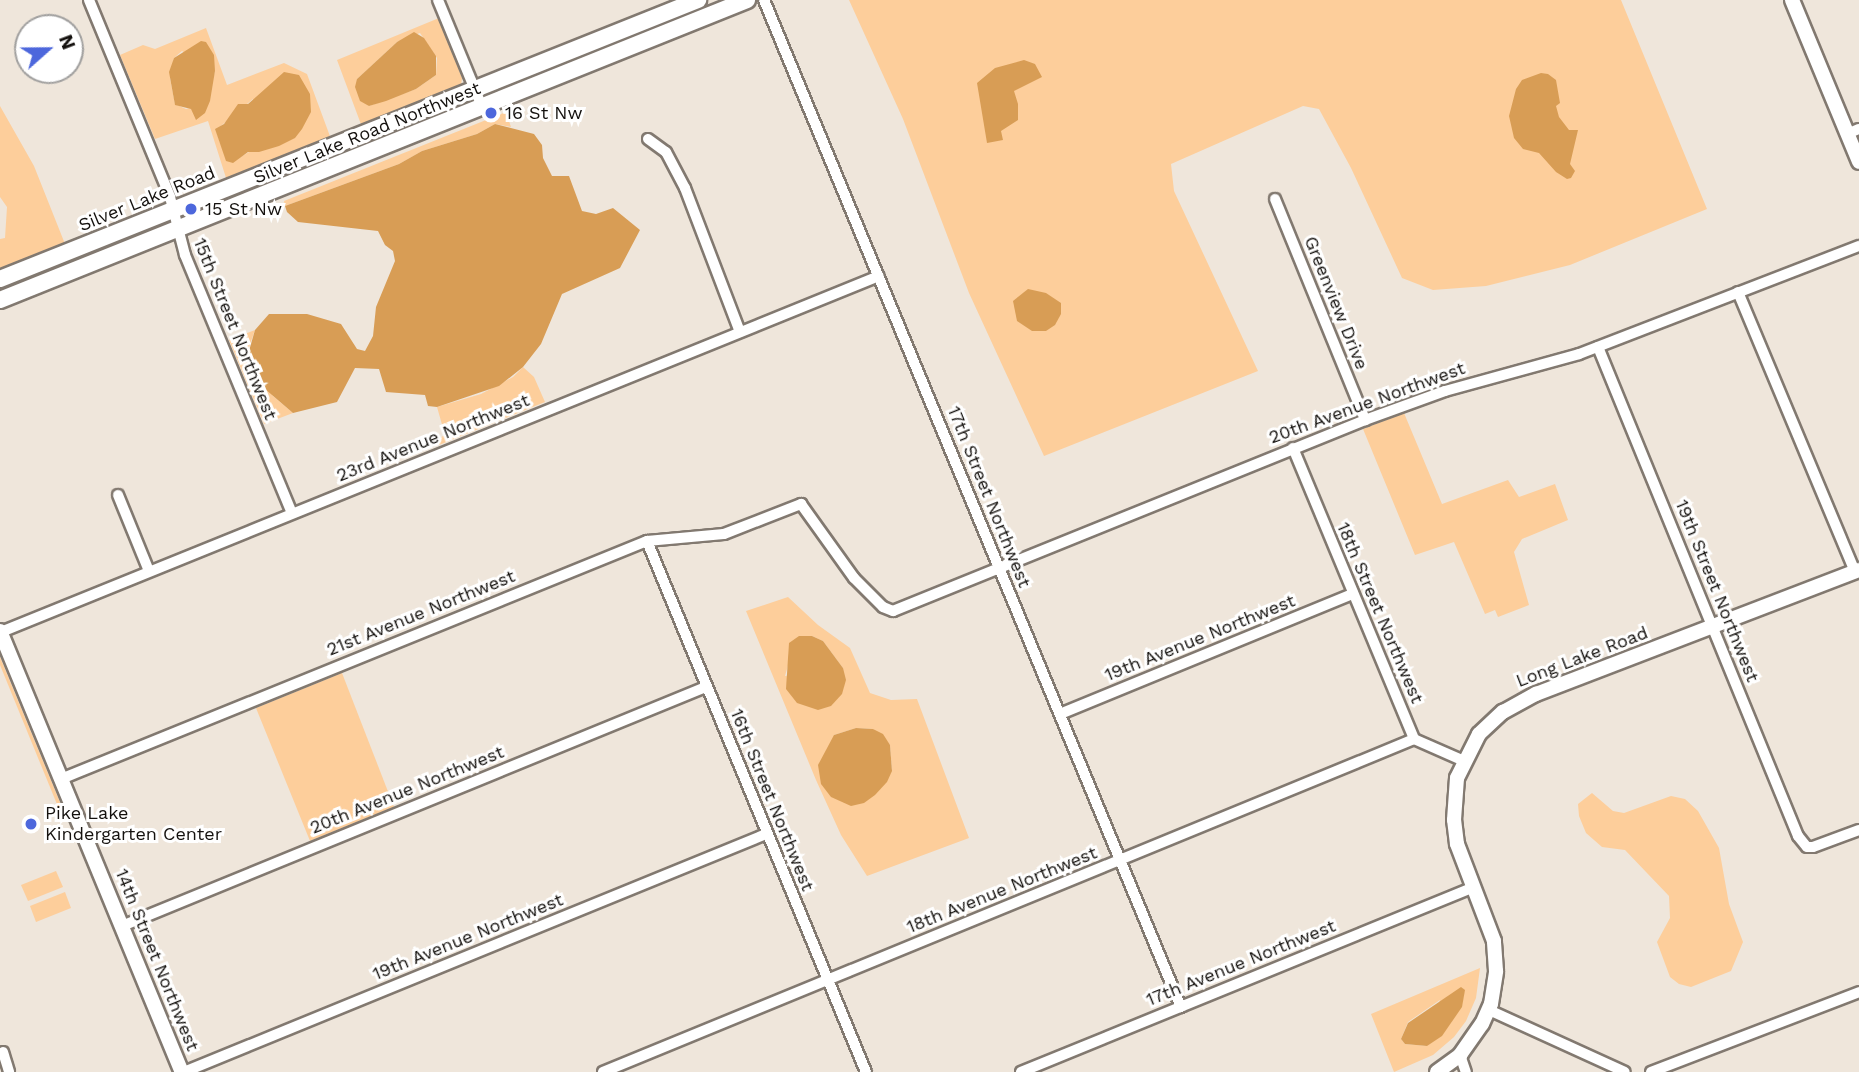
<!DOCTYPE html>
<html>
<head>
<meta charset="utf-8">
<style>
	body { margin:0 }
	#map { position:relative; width:1859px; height:1072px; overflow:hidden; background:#efe6db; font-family:"Work Sans",sans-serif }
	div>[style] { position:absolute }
	.green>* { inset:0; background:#fdce9b }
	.water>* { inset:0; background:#d89d55 }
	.roads { filter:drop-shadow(2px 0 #827970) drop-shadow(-2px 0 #827970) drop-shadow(0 2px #827970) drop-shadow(0 -2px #827970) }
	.minor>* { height:10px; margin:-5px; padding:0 5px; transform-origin:5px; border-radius:5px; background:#fff }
	.tertiary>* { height:14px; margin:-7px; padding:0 7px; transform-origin:7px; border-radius:7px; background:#fff }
	.secondary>* { height:16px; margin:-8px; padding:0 8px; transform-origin:8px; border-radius:8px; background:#fff }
	.dots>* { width:19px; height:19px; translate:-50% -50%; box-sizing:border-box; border:4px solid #fff; border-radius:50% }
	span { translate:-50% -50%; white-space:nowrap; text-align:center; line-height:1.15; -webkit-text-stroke:6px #fff; paint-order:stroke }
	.poi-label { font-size:18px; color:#14110e }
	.left { translate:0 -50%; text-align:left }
	.street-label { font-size:18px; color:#14110e }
	.north { position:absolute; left:14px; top:14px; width:70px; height:70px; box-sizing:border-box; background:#fff; border:2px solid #a1a09f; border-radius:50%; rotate:69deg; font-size:19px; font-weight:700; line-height:28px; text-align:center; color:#14110e }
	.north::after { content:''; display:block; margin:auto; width:24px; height:32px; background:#4d67dc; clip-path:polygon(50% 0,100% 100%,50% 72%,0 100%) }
</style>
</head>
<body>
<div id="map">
	<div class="green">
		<i style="clip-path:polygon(849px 0,1621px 0,1707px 209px,1570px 265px,1486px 286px,1433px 290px,1402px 278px,1351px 168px,1319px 109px,1303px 106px,1171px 164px,1174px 191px,1258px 371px,1044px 456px,969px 293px,903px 119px)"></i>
		<i style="clip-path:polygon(evenodd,439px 18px,462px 78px,461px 86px,362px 127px,337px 60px,439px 18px,420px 33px,437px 58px,436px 75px,416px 89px,369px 106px,357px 79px,397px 42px,420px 33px)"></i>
		<i style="clip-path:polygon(evenodd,206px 28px,227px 85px,284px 63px,307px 74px,331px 139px,227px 181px,208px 121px,155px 139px,120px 55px,143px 45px,155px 49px,206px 28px,182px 51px,215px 71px,206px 105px,186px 109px,175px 104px,170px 78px,174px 58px,182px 51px,206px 28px,253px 99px,259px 152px,249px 152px,237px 159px,220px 143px,216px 130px,253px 99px)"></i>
		<i style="clip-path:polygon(0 106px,34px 166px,65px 244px,0 271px,0 239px,5px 238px,7px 207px,0 197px)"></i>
		<i style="clip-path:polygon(506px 112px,511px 127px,495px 124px,477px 134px,422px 151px,399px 164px,285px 206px,284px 201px)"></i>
		<i style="clip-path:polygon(255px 330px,248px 350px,273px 396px,293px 413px,264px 424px,229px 340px)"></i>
		<i style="clip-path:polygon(523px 367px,534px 377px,545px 402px,439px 445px,438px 439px,445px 435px,437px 407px,481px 394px,513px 377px)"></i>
		<i style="clip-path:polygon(1404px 413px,1442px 504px,1508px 480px,1519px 497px,1555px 484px,1568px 520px,1522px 539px,1514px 552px,1529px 605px,1498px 617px,1495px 610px,1485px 614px,1454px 542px,1415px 555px,1363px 429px)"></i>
		<i style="clip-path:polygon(evenodd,788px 597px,818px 625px,850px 648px,870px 693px,891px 700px,917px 699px,969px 838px,867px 876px,841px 835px,816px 780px,746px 611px,788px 597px,812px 636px,823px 641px,843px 668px,785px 676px,791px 655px,812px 636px,788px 597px,856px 728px,873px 729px,890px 745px,892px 771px,834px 735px,856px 728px)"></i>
		<i style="clip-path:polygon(0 657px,64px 812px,61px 814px,0 665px)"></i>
		<i style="clip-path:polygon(342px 673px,394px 807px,310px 841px,256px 708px)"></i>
		<i style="clip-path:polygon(1592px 793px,1613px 811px,1624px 813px,1671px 796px,1685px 799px,1698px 811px,1719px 848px,1729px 904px,1743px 942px,1731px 971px,1691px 987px,1679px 984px,1670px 977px,1657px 942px,1670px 918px,1669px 896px,1625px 850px,1602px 847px,1586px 833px,1579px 816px,1578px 804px)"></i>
		<i style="clip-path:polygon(56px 871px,63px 887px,28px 901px,21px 885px)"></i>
		<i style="clip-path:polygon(65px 892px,71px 908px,36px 922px,30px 906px)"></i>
		<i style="clip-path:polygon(evenodd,1480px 968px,1476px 998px,1466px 1021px,1454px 1037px,1433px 1055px,1394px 1072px,1371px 1014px,1480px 968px,1440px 1000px,1427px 1046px,1405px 1044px,1401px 1039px,1408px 1022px,1440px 1000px)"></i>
	</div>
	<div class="water">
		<i style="clip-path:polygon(414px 32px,424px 38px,436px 56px,436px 75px,416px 89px,386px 101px,369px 106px,360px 101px,355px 87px,357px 79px,397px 42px)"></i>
		<i style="clip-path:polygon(201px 41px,206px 42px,214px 55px,215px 71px,210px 101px,205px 113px,196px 120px,191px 109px,175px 105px,169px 72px,174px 58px)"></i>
		<i style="clip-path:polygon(1024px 60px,1035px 64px,1042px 77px,1014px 91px,1018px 104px,1018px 120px,1001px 131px,1003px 140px,987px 143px,977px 83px,995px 68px)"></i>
		<i style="clip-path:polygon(284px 72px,299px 75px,310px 94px,311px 112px,302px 129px,295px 138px,279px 146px,259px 152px,248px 152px,233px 163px,226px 161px,215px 129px,224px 124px,238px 104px,248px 104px)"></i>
		<i style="clip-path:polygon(1541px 73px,1548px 74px,1556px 80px,1560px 103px,1556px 106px,1559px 117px,1569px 130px,1578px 130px,1570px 164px,1575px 171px,1571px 178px,1567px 179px,1556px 172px,1539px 153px,1523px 149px,1514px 138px,1509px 116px,1516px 89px,1522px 80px)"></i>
		<i style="clip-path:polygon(495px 124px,534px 134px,542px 145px,543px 158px,552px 176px,569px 176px,582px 211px,596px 214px,613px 208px,640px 230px,620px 268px,562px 294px,541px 344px,523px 367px,499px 386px,437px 407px,428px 406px,425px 395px,386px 392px,379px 369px,355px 368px,337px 402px,293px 413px,250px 376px,245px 365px,255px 330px,269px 314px,307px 314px,341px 324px,357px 349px,365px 351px,373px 336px,376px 307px,395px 261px,393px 251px,385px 245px,378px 231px,298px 222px,287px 212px,285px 206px,399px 164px,422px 151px,477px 134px)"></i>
		<i style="clip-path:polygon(1028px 289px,1046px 293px,1061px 303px,1061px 314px,1055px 325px,1046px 331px,1032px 331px,1017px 321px,1013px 301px)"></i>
		<i style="clip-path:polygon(799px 636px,812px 636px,823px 641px,843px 668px,846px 680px,842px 694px,831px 706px,818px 710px,797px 703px,786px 689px,789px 643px)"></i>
		<i style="clip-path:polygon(856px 728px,873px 729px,883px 734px,890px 745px,892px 771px,887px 782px,875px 795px,864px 803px,851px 806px,831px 797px,821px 784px,818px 765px,834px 735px)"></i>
		<i style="clip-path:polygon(1461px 987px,1465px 990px,1462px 1007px,1442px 1036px,1427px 1046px,1405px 1044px,1401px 1039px,1408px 1023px)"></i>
	</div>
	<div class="roads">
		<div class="minor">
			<i style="left:89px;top:0;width:213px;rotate:67.6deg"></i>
			<i style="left:170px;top:197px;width:60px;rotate:75.5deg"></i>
			<i style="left:185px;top:255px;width:279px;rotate:67.5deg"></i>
			<i style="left:438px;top:0;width:116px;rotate:67.6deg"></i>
			<i style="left:764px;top:0;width:1090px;rotate:67.51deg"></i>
			<i style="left:1847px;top:134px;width:13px;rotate:-23deg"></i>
			<i style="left:648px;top:139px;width:22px;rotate:36deg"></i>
			<i style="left:666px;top:152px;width:41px;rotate:62.2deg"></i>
			<i style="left:685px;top:188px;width:154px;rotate:69.1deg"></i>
			<i style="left:1275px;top:199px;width:239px;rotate:67.8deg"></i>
			<i style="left:1738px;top:292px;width:303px;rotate:67.3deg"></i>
			<i style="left:1598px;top:347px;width:528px;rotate:67.76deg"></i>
			<i style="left:1798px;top:836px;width:14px;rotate:51deg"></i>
			<i style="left:1807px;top:847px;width:6px"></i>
			<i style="left:1813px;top:847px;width:49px;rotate:-20.3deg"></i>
			<i style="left:1293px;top:448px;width:315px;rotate:67.4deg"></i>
			<i style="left:1414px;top:739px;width:55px;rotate:23.7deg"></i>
			<i style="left:118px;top:495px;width:82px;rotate:67.8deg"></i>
			<i style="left:647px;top:541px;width:574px;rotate:67.59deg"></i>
			<i style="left:1px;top:632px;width:947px;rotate:-22.07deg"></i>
			<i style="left:1060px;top:714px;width:317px;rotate:-22.3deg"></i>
			<i style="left:61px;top:779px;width:632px;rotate:-22.1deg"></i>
			<i style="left:647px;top:541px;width:77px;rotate:-5.2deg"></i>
			<i style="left:724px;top:534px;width:83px;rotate:-21.3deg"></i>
			<i style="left:801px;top:504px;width:91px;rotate:54.4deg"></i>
			<i style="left:854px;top:578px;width:41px;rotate:45deg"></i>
			<i style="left:883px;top:607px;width:11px;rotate:22deg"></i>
			<i style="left:893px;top:611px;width:509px;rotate:-22.03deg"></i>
			<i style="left:1365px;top:420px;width:85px;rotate:-19.9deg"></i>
			<i style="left:1445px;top:391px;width:139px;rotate:-15.4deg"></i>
			<i style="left:1579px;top:354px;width:300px;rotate:-21.1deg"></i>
			<i style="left:122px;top:926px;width:631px;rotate:-22.26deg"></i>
			<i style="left:1489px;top:1010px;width:149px;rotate:24.5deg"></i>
			<i style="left:3px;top:1052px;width:21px;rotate:73deg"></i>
			<i style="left:1460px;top:1055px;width:18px;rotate:71deg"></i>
			<i style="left:184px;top:1072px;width:629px;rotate:-22.24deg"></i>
			<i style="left:603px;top:1072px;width:877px;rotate:-22.32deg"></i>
			<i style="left:1021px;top:1072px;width:489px;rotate:-22.2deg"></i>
			<i style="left:1651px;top:1072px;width:223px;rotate:-21deg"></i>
		</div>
		<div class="tertiary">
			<i style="left:1792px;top:0;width:175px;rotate:67.5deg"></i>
			<i style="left:0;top:631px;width:477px;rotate:67.6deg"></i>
			<i style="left:1437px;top:1072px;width:29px;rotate:-36deg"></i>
			<i style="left:1460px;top:1055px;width:38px;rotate:-55deg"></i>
			<i style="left:1482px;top:1024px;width:22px;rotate:-66deg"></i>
			<i style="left:1491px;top:1004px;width:33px;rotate:-81deg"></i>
			<i style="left:1496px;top:971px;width:30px;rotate:-94deg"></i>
			<i style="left:1494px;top:941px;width:104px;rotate:-110.9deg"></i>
			<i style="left:1457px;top:844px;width:24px;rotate:-97deg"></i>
			<i style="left:1454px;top:820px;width:42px;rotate:-85.9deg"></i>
			<i style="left:1457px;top:778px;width:49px;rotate:-63.4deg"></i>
			<i style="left:1479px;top:734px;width:33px;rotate:-43deg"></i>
			<i style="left:1503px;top:712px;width:38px;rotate:-29deg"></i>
			<i style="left:1536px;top:694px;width:346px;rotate:-21deg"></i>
		</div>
		<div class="secondary">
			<i style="left:0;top:279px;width:752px;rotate:-21.79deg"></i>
			<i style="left:0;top:300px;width:805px;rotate:-21.88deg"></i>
		</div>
	</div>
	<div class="dots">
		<i style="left:491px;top:113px;background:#4d67dc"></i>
		<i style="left:191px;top:209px;background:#4d67dc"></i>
		<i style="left:31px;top:824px;background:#4d67dc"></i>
	</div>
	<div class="poi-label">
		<span class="left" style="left:505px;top:113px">16 St Nw</span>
		<span class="left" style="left:205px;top:209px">15 St Nw</span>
		<span class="left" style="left:45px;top:824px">Pike Lake<br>Kindergarten Center</span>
	</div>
	<div class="street-label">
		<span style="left:367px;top:133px;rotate:-22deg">Silver Lake Road Northwest</span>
		<span style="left:147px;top:199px;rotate:-22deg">Silver Lake Road</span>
		<span style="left:1336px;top:303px;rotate:68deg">Greenview Drive</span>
		<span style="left:235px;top:329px;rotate:68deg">15th Street Northwest</span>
		<span style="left:1367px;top:403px;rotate:-20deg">20th Avenue Northwest</span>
		<span style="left:433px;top:438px;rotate:-22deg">23rd Avenue Northwest</span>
		<span style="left:989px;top:497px;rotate:68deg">17th Street Northwest</span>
		<span style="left:1717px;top:591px;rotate:68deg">19th Street Northwest</span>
		<span style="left:421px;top:613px;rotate:-22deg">21st Avenue Northwest</span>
		<span style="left:1380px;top:613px;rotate:67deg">18th Street Northwest</span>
		<span style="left:1200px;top:638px;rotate:-22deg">19th Avenue Northwest</span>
		<span style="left:1582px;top:657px;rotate:-21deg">Long Lake Road</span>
		<span style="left:407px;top:790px;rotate:-22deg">20th Avenue Northwest</span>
		<span style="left:772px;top:800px;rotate:68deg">16th Street Northwest</span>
		<span style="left:1002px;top:890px;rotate:-22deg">18th Avenue Northwest</span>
		<span style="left:468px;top:937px;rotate:-22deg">19th Avenue Northwest</span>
		<span style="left:157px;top:960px;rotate:68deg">14th Street Northwest</span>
		<span style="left:1241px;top:963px;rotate:-22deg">17th Avenue Northwest</span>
	</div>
	<div class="north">N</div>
</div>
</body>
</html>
